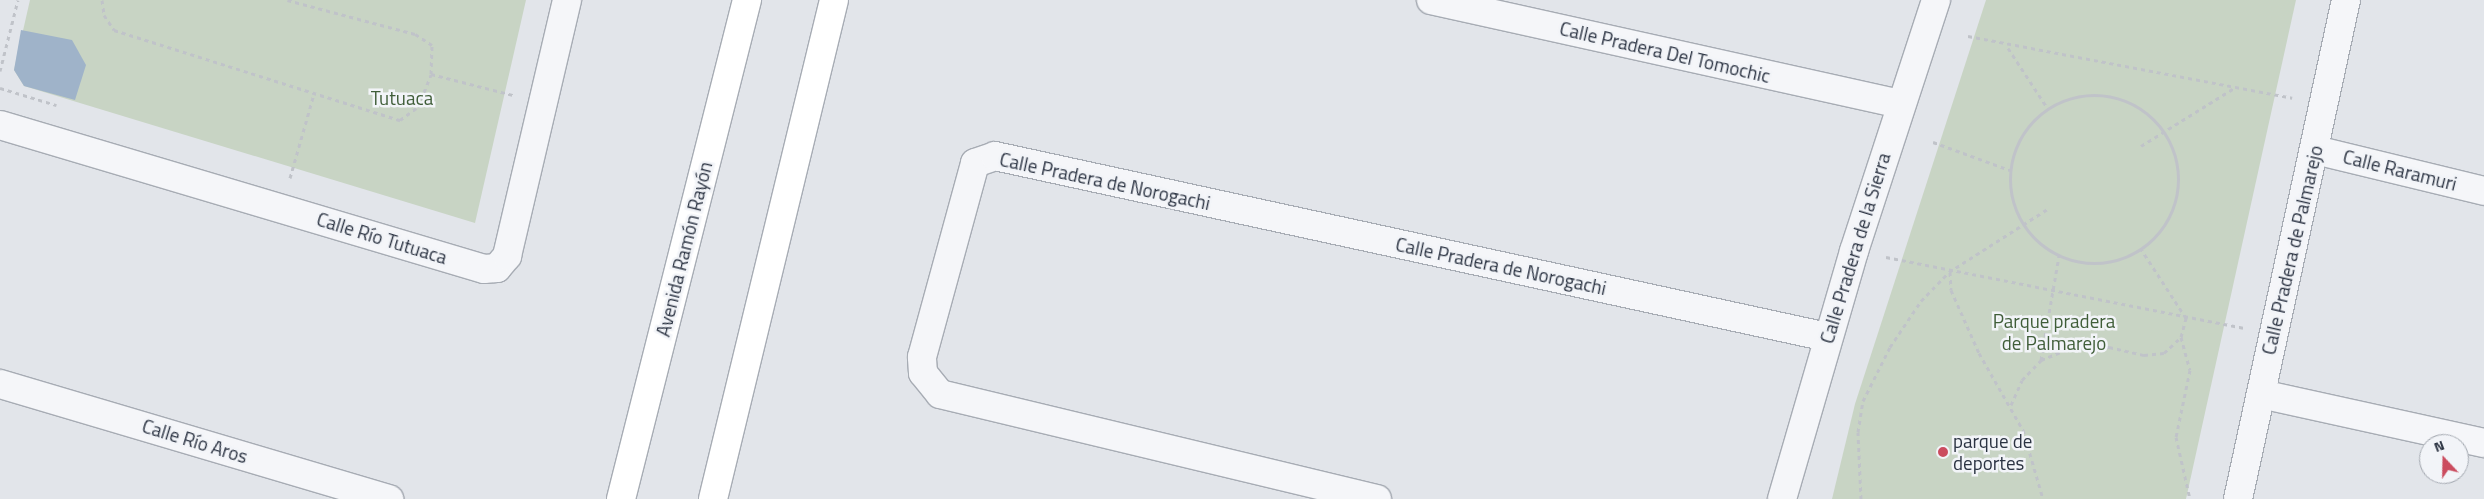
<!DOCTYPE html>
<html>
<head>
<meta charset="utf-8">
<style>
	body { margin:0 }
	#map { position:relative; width:2484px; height:499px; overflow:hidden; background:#e2e5ea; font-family:"Titillium Web",sans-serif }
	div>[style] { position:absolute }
	.green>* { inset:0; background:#c8d4c4 }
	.water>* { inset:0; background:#9fb3c9 }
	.path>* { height:3px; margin-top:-1.5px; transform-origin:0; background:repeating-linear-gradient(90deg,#c0c3c9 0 4px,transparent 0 8px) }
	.path>.ring { margin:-1.5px; padding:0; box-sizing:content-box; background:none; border:3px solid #c0c3c9; border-radius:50% }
	.roads { filter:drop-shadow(1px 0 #a7acb4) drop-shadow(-1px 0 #a7acb4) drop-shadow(0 1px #a7acb4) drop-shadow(0 -1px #a7acb4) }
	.minor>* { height:28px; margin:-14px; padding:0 14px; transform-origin:14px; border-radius:14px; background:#f5f6f9 }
	.major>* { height:28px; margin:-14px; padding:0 14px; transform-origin:14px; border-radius:14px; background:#fff }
	.dots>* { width:14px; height:14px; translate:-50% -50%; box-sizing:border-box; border:2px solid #f2f4f8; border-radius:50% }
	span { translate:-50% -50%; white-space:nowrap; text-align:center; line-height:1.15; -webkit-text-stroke:5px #f2f4f8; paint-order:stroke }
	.street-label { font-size:19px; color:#2b3342 }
	.park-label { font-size:19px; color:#3f5d38 }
	.poi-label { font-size:19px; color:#2b3342 }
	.left { translate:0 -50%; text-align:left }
	.north { position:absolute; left:2419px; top:434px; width:50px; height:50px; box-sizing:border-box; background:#f2f4f8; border:1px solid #a2a7af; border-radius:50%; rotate:339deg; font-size:14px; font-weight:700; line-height:20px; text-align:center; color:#2b3342 }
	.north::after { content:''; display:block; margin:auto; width:18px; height:22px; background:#cb4c5f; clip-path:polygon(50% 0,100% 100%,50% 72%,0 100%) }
</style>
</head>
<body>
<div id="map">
	<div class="green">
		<i style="clip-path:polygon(30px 0,526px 0,475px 223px,24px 86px,14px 70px)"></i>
		<i style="clip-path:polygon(1986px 0,2296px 0,2186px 499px,1832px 499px,1855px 404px)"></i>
	</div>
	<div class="water">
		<i style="clip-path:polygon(21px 30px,72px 40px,86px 65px,75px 100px,24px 86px,14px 70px)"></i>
	</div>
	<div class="path">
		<i style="left:102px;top:0;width:15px;rotate:82deg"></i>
		<i style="left:104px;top:15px;width:18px;rotate:56deg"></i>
		<i style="left:114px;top:30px;width:300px;rotate:17.5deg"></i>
		<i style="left:400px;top:120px;width:22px;rotate:-36deg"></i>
		<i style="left:418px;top:107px;width:35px;rotate:-68deg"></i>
		<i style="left:431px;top:74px;width:29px;rotate:-88deg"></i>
		<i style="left:432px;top:45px;width:20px;rotate:-147deg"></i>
		<i style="left:415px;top:34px;width:132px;rotate:-165.1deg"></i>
		<i style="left:1968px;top:36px;width:330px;rotate:10.8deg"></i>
		<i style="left:2008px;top:48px;width:73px;rotate:56.7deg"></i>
		<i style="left:0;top:71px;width:73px;rotate:-75.8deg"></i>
		<i style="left:431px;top:74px;width:85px;rotate:14.4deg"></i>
		<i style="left:0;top:88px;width:59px;rotate:16.9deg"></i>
		<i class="ring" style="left:2010px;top:95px;width:165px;height:165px"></i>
		<i style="left:1933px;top:142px;width:82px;rotate:20deg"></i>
		<i style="left:2141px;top:146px;width:110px;rotate:-31.9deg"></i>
		<i style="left:290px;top:178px;width:87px;rotate:-74.1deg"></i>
		<i style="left:1886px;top:257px;width:364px;rotate:11.2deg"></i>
		<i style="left:1950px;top:272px;width:18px;rotate:87deg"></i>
		<i style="left:1951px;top:290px;width:69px;rotate:66deg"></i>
		<i style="left:1979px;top:353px;width:89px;rotate:60.3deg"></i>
		<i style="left:2023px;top:430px;width:72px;rotate:73.8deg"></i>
		<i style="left:2181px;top:337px;width:34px;rotate:75deg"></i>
		<i style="left:2190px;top:370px;width:68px;rotate:101.8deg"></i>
		<i style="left:2176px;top:437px;width:64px;rotate:77.3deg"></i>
		<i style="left:2041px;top:360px;width:35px;rotate:-22deg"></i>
		<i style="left:2074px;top:347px;width:35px"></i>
		<i style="left:2109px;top:347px;width:36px;rotate:13deg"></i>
		<i style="left:2144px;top:355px;width:20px;rotate:-6deg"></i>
		<i style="left:2164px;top:353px;width:23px;rotate:-43deg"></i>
		<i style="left:2181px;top:337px;width:20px;rotate:-75deg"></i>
		<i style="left:2186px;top:318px;width:82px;rotate:-123.1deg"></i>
		<i style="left:2011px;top:405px;width:27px;rotate:-66deg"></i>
		<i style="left:2022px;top:380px;width:28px;rotate:-46deg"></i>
		<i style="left:2041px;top:360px;width:106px;rotate:-80.2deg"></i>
		<i style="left:1861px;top:499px;width:67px;rotate:-92.6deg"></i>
		<i style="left:1858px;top:432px;width:31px;rotate:-81deg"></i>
		<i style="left:1863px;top:401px;width:60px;rotate:-63.4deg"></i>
		<i style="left:1890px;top:347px;width:55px;rotate:-56deg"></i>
		<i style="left:1921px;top:301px;width:40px;rotate:-46deg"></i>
		<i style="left:1949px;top:272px;width:119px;rotate:-32.6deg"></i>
	</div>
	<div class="roads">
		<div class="minor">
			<i style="left:1431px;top:0;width:480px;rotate:12.5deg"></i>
			<i style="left:0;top:125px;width:505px;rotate:16.57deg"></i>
			<i style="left:484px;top:269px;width:13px;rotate:-4deg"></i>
			<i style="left:497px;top:268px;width:16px;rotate:-50deg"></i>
			<i style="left:507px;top:256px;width:263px;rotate:-76.8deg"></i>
			<i style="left:2315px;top:150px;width:174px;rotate:13.6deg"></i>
			<i style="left:0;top:384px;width:406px;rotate:16.5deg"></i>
			<i style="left:2261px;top:394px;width:228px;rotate:12.4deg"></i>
			<i style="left:1377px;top:499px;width:449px;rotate:-166.5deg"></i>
			<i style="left:940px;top:394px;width:27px;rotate:-129deg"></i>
			<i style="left:923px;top:373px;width:16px;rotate:-94deg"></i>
			<i style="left:922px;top:357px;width:201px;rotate:-74.7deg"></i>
			<i style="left:975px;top:163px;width:21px;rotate:-19deg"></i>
			<i style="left:995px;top:156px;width:851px;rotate:12.27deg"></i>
			<i style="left:1782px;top:499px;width:258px;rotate:-73.8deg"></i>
			<i style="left:1854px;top:251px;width:264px;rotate:-71.9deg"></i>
			<i style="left:2238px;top:499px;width:511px;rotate:-77.79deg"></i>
		</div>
		<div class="major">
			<i style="left:621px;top:499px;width:515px;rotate:-75.83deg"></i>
			<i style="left:713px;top:499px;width:513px;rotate:-76.37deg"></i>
		</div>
	</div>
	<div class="dots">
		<i style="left:1943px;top:452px;background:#cb4c5f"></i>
	</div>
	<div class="street-label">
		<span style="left:1665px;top:52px;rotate:13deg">Calle Pradera Del Tomochic</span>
		<span style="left:2400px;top:170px;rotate:14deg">Calle Raramuri</span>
		<span style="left:1105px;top:181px;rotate:12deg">Calle Pradera de Norogachi</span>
		<span style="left:382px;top:238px;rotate:17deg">Calle Río Tutuaca</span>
		<span style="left:1855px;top:248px;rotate:-73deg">Calle Pradera de la Sierra</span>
		<span style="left:684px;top:249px;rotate:-76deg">Avenida Ramón Rayón</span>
		<span style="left:2292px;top:250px;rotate:-77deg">Calle Pradera de Palmarejo</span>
		<span style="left:1501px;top:266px;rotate:12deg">Calle Pradera de Norogachi</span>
		<span style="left:195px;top:441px;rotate:17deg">Calle Río Aros</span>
	</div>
	<div class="park-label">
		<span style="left:402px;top:98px">Tutuaca</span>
		<span style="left:2054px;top:332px">Parque pradera<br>de Palmarejo</span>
	</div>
	<div class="poi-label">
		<span class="left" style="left:1953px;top:452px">parque de<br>deportes</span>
	</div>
	<div class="north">N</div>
</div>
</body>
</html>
